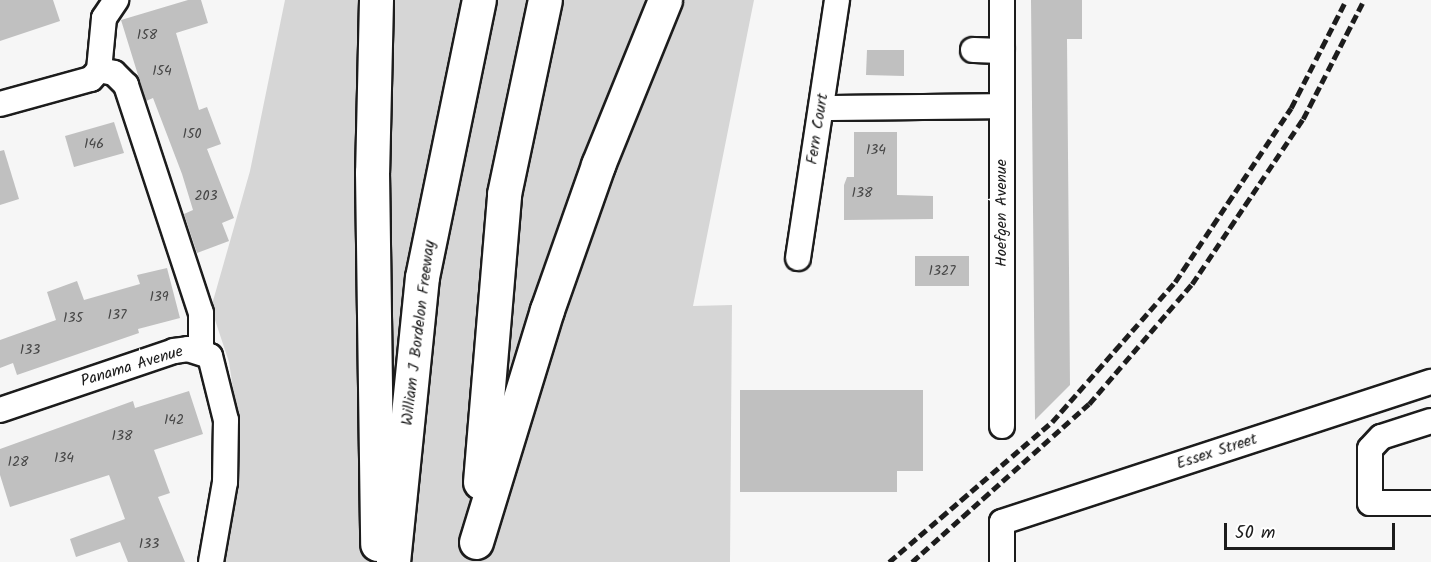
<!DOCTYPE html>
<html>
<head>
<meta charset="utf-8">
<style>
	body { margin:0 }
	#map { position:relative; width:1431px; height:562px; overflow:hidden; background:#f6f6f6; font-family:Kalam,sans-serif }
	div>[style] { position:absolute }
	.green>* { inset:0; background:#d6d6d6 }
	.building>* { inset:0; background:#c0c0c0 }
	.roads { filter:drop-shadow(2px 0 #1c1c1c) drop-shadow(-2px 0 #1c1c1c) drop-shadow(0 2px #1c1c1c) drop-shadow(0 -2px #1c1c1c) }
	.minor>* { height:24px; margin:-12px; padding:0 12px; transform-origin:12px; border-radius:12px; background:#fff }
	.highway>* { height:33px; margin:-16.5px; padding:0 16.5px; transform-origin:16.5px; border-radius:16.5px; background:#fff }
	.rail>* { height:4.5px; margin-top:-2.25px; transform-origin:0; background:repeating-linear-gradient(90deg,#1c1c1c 0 9px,transparent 0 13.5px) }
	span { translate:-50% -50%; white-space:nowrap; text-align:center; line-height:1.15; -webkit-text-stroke:6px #fff; paint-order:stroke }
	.number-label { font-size:14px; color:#454545 }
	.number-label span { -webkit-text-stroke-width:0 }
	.street-label { font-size:16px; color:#1c1c1c }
	.scale { position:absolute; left:1224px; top:523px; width:171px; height:27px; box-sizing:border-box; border:3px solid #1c1c1c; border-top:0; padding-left:8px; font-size:18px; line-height:21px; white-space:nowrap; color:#1c1c1c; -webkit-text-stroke:4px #fff; paint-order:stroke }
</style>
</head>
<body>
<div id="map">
	<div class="green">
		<i style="clip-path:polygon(285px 0,754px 0,693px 306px,732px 305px,730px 562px,225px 562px,239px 429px,229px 362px,211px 308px,250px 171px)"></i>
	</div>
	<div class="building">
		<i style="clip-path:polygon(0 0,53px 0,60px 21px,0 41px)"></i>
		<i style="clip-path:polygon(188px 0,201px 0,208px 23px,176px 33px,199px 110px,207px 107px,221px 144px,207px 149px,234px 218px,222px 223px,229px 241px,197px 253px,184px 214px,193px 210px,182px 174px,153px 98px,146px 101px,121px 20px)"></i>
		<i style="clip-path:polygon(1031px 0,1082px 0,1082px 39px,1067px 39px,1070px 385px,1035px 420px)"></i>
		<i style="clip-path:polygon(867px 50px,904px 50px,904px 76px,866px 75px)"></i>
		<i style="clip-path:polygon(114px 122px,124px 153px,74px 167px,65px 136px)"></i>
		<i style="clip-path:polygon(854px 132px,897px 132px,897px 195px,933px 196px,933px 219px,844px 220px,844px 185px,847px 177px,854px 177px)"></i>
		<i style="clip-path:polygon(4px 150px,19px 199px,0 205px,0 151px)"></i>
		<i style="clip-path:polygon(915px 256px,969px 256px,969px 286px,915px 286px)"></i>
		<i style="clip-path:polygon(167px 268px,180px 318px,138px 329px,139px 333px,17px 375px,13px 363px,0 368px,0 340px,56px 320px,47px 292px,77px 281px,84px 300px,140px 284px,137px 275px)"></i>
		<i style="clip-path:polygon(740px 390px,923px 390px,923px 471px,897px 471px,897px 492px,740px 492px)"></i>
		<i style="clip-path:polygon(189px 391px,203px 434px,154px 450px,170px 493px,158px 497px,185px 562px,128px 562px,120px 542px,76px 557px,70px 539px,125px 519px,109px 475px,10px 507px,0 475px,0 449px,133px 401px,135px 408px)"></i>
	</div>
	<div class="roads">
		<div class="minor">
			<i style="left:1002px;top:0;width:426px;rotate:90deg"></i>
			<i style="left:973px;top:50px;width:29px;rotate:2deg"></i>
			<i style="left:99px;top:70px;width:15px;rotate:11deg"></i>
			<i style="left:114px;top:73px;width:17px;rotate:45deg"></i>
			<i style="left:126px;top:85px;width:240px;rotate:71.8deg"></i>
			<i style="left:201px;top:313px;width:38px;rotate:90deg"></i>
			<i style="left:0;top:104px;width:94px;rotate:-15.4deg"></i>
			<i style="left:91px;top:79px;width:12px;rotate:-48deg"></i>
			<i style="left:99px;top:70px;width:52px;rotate:-84.5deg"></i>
			<i style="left:104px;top:18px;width:22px;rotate:-56deg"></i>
			<i style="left:821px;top:108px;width:181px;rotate:-0.6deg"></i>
			<i style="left:798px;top:258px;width:261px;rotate:-81.4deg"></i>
			<i style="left:0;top:410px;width:184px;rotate:-18.7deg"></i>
			<i style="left:174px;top:351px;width:14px;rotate:-8deg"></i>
			<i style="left:188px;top:349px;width:23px;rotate:18deg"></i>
			<i style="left:210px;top:356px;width:66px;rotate:76deg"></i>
			<i style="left:226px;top:420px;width:62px;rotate:90.9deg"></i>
			<i style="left:225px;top:482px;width:81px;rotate:99.9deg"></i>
			<i style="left:1431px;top:421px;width:52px;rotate:162.3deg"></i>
			<i style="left:1381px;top:437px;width:16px;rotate:133deg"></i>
			<i style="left:1370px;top:449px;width:54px;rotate:90deg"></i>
			<i style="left:1370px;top:503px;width:61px"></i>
			<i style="left:1002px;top:562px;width:40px;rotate:-90deg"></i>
			<i style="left:1002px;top:522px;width:451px;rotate:-18.1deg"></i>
		</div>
		<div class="highway">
			<i style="left:376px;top:0;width:172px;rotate:91.3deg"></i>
			<i style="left:372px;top:172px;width:372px;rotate:89.2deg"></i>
			<i style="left:480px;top:482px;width:289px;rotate:-85.2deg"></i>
			<i style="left:504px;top:194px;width:198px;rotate:-78.1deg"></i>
			<i style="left:476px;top:542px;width:243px;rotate:-73deg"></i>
			<i style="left:547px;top:310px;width:154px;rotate:-70.6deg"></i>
			<i style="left:598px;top:165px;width:178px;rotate:-67.9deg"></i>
			<i style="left:393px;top:562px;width:286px;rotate:-84.2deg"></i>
			<i style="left:422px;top:277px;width:283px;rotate:-78.4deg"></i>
		</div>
	</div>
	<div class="rail">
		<i style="left:889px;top:562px;width:215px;rotate:-40.7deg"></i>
		<i style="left:1052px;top:422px;width:186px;rotate:-48.7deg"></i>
		<i style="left:1175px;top:282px;width:209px;rotate:-56.3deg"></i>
		<i style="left:1291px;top:108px;width:121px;rotate:-63deg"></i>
		<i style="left:912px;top:562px;width:237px;rotate:-41.8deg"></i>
		<i style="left:1089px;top:404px;width:158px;rotate:-49.4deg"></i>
		<i style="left:1192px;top:284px;width:199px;rotate:-56.1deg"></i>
		<i style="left:1303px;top:119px;width:134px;rotate:-62.9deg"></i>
	</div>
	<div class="number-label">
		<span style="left:147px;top:35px">158</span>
		<span style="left:162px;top:71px">154</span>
		<span style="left:192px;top:134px">150</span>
		<span style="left:94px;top:144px">146</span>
		<span style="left:876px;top:150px">134</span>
		<span style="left:862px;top:193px">138</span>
		<span style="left:206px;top:196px">203</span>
		<span style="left:942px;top:271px">1327</span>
		<span style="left:159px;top:297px">139</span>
		<span style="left:117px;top:315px">137</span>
		<span style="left:73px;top:318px">135</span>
		<span style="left:30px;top:350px">133</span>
		<span style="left:174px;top:420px">142</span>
		<span style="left:122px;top:436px">138</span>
		<span style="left:64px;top:458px">134</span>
		<span style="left:18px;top:462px">128</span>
		<span style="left:149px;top:544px">133</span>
	</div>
	<div class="street-label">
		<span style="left:818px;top:129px;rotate:-81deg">Fern Court</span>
		<span style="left:1002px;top:213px;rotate:-90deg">Hoefgen Avenue</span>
		<span style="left:419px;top:333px;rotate:-83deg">William J Bordelon Freeway</span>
		<span style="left:132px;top:367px;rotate:-17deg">Panama Avenue</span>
		<span style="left:1217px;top:452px;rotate:-18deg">Essex Street</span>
	</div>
	<div class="scale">50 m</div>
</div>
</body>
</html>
